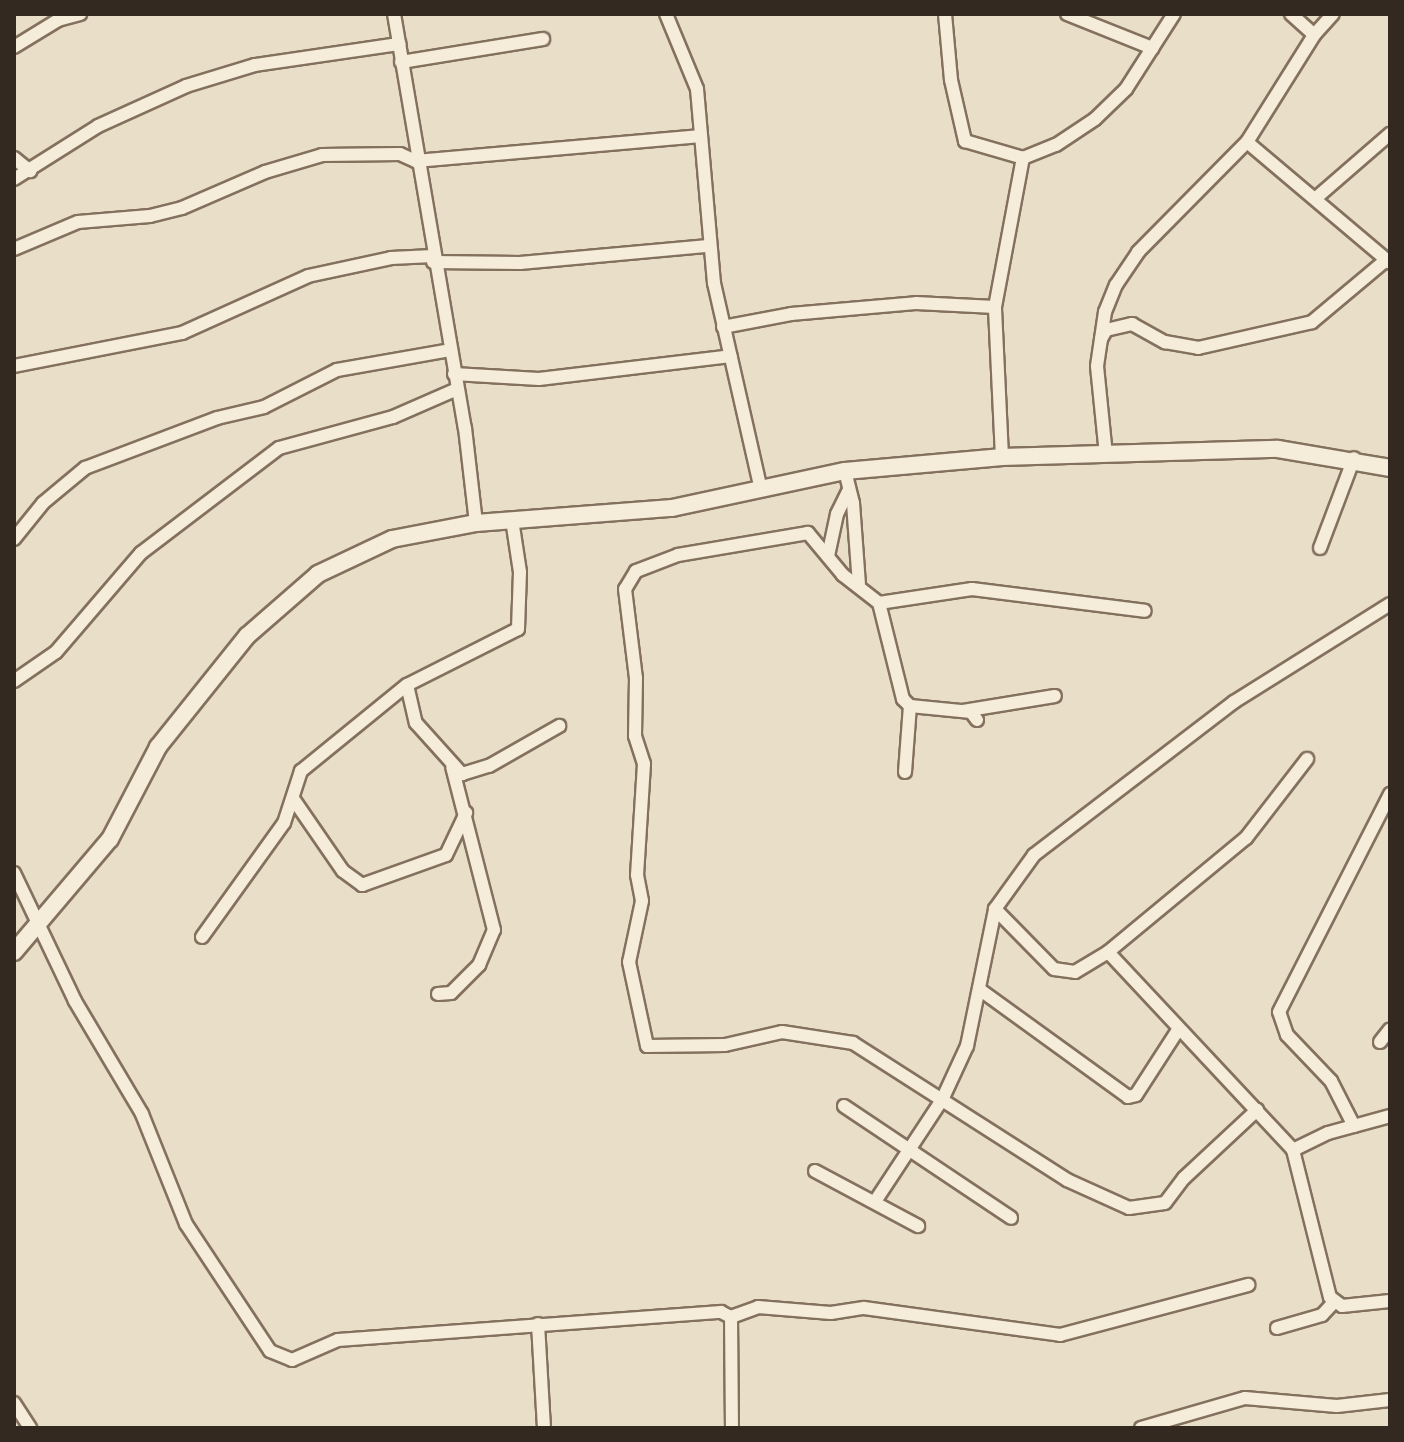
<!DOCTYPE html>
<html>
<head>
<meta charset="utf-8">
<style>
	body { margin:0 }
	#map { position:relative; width:1404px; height:1442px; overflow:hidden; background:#e9dec7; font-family:"Roboto Serif",serif }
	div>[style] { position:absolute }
	.roads { filter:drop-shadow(2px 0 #83715e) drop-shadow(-2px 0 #83715e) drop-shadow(0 2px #83715e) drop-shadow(0 -2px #83715e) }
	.minor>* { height:12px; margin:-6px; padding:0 6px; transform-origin:6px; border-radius:6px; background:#f5ecd9 }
	.tertiary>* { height:16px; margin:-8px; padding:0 8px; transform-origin:8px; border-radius:8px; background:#f5ecd9 }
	span { translate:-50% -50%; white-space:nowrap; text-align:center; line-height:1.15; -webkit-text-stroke:6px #f1e9d5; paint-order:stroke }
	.frame { position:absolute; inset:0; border:16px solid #342920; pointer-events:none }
</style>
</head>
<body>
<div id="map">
	<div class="roads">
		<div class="minor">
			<i style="left:394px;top:14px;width:420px;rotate:80.3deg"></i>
			<i style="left:465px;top:428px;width:96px;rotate:83.4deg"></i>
			<i style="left:666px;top:14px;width:81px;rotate:67.5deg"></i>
			<i style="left:697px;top:89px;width:195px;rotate:85deg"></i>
			<i style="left:714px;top:283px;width:212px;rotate:77.2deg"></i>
			<i style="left:945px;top:14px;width:66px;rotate:84.8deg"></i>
			<i style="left:951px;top:80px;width:63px;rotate:77.1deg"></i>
			<i style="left:965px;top:141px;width:60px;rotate:16.3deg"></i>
			<i style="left:1023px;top:158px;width:35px;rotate:-22deg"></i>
			<i style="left:1056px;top:145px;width:47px;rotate:-33.7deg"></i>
			<i style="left:1095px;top:119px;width:43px;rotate:-44.1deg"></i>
			<i style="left:1126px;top:89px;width:89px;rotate:-57.4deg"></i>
			<i style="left:1067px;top:14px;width:92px;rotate:21.8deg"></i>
			<i style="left:1291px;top:14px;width:31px;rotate:42deg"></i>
			<i style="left:14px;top:47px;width:52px;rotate:-31.5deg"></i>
			<i style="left:58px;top:20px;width:23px;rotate:-15deg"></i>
			<i style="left:401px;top:62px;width:144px;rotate:-9.2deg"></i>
			<i style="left:1247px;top:142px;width:187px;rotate:40.2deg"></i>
			<i style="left:14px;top:158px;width:21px;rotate:39deg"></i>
			<i style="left:14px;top:179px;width:99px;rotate:-32.2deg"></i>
			<i style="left:98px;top:126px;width:97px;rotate:-24.4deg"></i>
			<i style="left:186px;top:86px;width:72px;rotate:-16.9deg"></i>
			<i style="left:255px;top:65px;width:146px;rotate:-8.3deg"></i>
			<i style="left:1316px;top:198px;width:98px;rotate:-40.9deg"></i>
			<i style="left:14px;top:249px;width:69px;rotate:-22.9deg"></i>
			<i style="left:78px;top:222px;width:72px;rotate:-4.8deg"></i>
			<i style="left:150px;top:216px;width:33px;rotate:-14deg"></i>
			<i style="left:182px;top:208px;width:90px;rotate:-23.4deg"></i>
			<i style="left:265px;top:172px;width:59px;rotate:-16.6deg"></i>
			<i style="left:322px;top:155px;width:78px;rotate:-0.7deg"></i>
			<i style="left:400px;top:154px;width:17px;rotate:24deg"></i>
			<i style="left:416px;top:161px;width:286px;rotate:-5deg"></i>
			<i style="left:433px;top:262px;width:87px;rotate:0.7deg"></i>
			<i style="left:520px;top:263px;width:189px;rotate:-5.2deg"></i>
			<i style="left:723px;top:327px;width:69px;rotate:-10.8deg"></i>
			<i style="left:791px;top:314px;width:125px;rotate:-5deg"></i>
			<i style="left:916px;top:303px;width:79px;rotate:2.9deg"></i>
			<i style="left:1101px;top:339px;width:10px;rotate:-61deg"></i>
			<i style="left:1106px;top:330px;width:27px;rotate:-13deg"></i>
			<i style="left:1132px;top:324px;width:38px;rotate:29deg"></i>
			<i style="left:1165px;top:342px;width:34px;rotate:10deg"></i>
			<i style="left:1198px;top:348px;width:117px;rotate:-12.8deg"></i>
			<i style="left:1312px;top:322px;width:97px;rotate:-40deg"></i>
			<i style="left:14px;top:366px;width:171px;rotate:-11.1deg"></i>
			<i style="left:182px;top:333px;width:138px;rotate:-24.3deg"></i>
			<i style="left:308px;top:276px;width:85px;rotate:-12.2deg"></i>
			<i style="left:391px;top:258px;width:42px;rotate:-2.7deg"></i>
			<i style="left:454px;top:374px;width:85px;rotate:3.4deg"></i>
			<i style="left:539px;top:379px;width:193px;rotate:-6.8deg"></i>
			<i style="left:1106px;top:455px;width:89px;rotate:-95.8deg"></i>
			<i style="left:1097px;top:366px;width:55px;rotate:-81.6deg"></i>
			<i style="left:1105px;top:312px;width:29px;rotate:-68deg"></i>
			<i style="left:1116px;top:285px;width:40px;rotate:-56deg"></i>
			<i style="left:1138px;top:252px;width:155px;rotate:-45.3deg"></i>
			<i style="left:1247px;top:142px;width:126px;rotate:-57.9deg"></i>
			<i style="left:1314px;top:35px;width:28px;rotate:-48deg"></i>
			<i style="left:1002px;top:457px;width:150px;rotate:-92.7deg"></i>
			<i style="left:995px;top:307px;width:152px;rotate:-79.4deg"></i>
			<i style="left:845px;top:471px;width:33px;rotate:76deg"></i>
			<i style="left:853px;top:503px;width:81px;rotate:85.8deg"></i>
			<i style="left:14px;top:539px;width:46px;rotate:-51.1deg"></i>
			<i style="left:43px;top:503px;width:55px;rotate:-39.8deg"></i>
			<i style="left:85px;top:468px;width:141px;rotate:-20.7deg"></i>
			<i style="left:217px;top:418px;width:48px;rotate:-13.2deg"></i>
			<i style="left:264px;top:407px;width:82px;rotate:-26.9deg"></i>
			<i style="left:337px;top:370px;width:116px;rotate:-10deg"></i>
			<i style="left:1320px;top:548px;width:96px;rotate:-69.3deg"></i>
			<i style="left:828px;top:556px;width:43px;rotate:-77.9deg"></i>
			<i style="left:837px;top:514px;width:25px;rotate:-64deg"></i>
			<i style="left:879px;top:603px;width:94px;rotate:-8.6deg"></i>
			<i style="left:972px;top:589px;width:174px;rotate:7.2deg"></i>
			<i style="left:1390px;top:604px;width:184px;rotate:147.9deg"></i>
			<i style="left:1234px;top:702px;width:252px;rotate:142.6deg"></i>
			<i style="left:1034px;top:855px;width:67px;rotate:125.8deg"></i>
			<i style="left:995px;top:909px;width:84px;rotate:45.5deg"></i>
			<i style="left:1054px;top:969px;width:21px;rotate:8deg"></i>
			<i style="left:1075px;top:972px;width:39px;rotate:-31deg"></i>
			<i style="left:1108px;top:952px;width:271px;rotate:46.9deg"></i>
			<i style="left:1293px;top:1150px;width:152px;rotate:75.9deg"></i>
			<i style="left:1330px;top:1297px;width:15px;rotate:37deg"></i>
			<i style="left:1342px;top:1306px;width:48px;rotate:-5.9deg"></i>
			<i style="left:14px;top:681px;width:51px;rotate:-34.6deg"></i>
			<i style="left:56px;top:652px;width:130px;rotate:-49.4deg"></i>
			<i style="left:141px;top:553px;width:173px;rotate:-37.3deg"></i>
			<i style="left:279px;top:448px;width:118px;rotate:-15.2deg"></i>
			<i style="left:393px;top:417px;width:70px;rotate:-23.6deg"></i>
			<i style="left:407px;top:685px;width:39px;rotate:77deg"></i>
			<i style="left:416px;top:723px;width:69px;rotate:48deg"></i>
			<i style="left:462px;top:774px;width:28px;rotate:-17deg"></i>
			<i style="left:489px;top:766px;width:81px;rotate:-29.7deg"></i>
			<i style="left:963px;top:711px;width:93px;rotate:-9.3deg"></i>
			<i style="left:977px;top:720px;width:10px;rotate:-127deg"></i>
			<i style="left:971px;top:712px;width:61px;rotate:-174.4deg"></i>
			<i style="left:910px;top:706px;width:10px;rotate:-135deg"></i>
			<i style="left:903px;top:699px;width:99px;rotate:-104deg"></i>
			<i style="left:879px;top:603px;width:46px;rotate:-142.1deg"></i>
			<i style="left:843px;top:575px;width:55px;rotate:-129.8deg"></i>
			<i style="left:808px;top:533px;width:132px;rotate:170.4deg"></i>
			<i style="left:678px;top:555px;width:45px;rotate:159.1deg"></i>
			<i style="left:636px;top:571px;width:21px;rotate:121deg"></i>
			<i style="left:625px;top:589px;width:90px;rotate:83deg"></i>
			<i style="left:636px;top:678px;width:58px;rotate:91deg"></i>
			<i style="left:635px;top:736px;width:29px;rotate:72deg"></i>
			<i style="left:644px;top:764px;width:111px;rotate:93.6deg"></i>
			<i style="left:637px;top:875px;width:26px;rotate:79deg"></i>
			<i style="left:642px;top:901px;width:62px;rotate:102deg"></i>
			<i style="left:629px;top:962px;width:86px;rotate:77.9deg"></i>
			<i style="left:647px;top:1046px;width:78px;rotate:-0.7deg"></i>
			<i style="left:725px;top:1045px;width:58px;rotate:-12.8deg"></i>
			<i style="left:782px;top:1032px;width:72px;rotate:8.8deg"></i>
			<i style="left:853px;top:1043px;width:254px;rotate:32.6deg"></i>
			<i style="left:1067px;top:1180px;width:68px;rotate:24.3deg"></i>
			<i style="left:1129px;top:1208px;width:36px;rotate:-8deg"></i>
			<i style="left:1165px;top:1203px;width:31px;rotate:-53deg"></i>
			<i style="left:1184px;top:1178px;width:100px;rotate:-43deg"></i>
			<i style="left:905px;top:772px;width:66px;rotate:-85.7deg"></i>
			<i style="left:294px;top:800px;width:86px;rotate:55.4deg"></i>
			<i style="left:343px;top:871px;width:24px;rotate:36deg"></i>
			<i style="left:362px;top:885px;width:89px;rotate:-19.7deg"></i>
			<i style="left:446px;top:855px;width:47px;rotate:-64.5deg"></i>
			<i style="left:14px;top:873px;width:142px;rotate:64.5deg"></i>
			<i style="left:75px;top:1001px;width:131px;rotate:59.3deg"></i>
			<i style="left:142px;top:1114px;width:118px;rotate:68.2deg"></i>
			<i style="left:186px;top:1224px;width:152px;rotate:56.5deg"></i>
			<i style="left:270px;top:1351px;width:24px;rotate:22deg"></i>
			<i style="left:292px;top:1360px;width:50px;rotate:-23.5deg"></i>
			<i style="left:338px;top:1340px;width:384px;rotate:-4.2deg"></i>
			<i style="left:721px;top:1312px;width:11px;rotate:27deg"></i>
			<i style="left:731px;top:1317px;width:111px;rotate:89.5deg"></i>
			<i style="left:202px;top:937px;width:140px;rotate:-54.3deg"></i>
			<i style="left:284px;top:823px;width:55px;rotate:-71.9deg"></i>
			<i style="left:301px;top:771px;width:136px;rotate:-39.1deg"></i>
			<i style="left:407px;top:685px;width:124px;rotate:-26.8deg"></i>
			<i style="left:518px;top:629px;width:57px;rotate:-88deg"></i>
			<i style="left:520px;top:572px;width:53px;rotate:-98.7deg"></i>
			<i style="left:1108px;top:952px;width:179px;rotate:-39.6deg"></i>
			<i style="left:1246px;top:838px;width:100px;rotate:-52.3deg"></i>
			<i style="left:979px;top:989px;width:184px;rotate:35.9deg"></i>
			<i style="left:1128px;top:1097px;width:8px;rotate:-14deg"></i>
			<i style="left:1136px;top:1095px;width:77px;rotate:-57.1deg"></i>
			<i style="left:438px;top:994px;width:13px;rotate:-4deg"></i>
			<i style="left:451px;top:993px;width:40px;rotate:-45deg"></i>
			<i style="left:479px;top:965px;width:38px;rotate:-67deg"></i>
			<i style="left:494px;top:930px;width:168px;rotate:-104.4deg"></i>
			<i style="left:1380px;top:1042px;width:16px;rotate:-52deg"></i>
			<i style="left:844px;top:1106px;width:201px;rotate:33.8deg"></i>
			<i style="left:1354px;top:1126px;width:51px;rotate:-117.1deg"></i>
			<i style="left:1331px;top:1081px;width:64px;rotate:-133.7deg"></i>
			<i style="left:1287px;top:1035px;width:24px;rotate:-109deg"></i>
			<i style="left:1279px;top:1012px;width:245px;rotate:-63deg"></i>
			<i style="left:1293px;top:1150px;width:39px;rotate:-26deg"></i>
			<i style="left:1328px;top:1133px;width:64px;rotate:-15.3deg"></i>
			<i style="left:815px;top:1171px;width:117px;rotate:28.1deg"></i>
			<i style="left:876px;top:1200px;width:120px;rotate:-56.6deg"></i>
			<i style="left:942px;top:1100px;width:60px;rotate:-65.2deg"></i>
			<i style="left:967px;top:1046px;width:140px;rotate:-78.4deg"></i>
			<i style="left:731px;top:1317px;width:29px;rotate:-20deg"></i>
			<i style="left:758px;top:1307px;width:73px;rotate:4.7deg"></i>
			<i style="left:831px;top:1313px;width:33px;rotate:-9deg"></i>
			<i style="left:864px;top:1308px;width:198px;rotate:7.8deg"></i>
			<i style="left:1060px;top:1335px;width:195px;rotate:-14.9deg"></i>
			<i style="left:538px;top:1324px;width:104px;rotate:86.7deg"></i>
			<i style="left:1277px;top:1328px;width:47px;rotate:-16.1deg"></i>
			<i style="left:1322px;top:1315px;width:18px;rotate:-47deg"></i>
			<i style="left:14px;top:1403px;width:30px;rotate:57deg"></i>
			<i style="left:1141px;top:1428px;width:108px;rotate:-16.1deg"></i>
			<i style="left:1245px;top:1398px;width:92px;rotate:5deg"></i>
			<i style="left:1337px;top:1406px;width:53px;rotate:-6.5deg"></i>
		</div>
		<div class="tertiary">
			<i style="left:14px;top:952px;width:148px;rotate:-49.7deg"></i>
			<i style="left:110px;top:839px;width:104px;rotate:-62.4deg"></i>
			<i style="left:158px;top:747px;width:142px;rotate:-51.3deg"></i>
			<i style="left:247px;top:636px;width:94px;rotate:-41.1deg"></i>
			<i style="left:318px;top:574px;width:82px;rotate:-25.3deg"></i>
			<i style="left:392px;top:539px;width:86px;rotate:-10.8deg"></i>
			<i style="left:476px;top:523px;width:197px;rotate:-4.4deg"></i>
			<i style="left:672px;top:508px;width:177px;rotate:-12.1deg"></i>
			<i style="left:845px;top:471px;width:158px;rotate:-5.1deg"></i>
			<i style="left:1002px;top:457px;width:276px;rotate:-1.7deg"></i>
			<i style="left:1278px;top:449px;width:114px;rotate:9.6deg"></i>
		</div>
	</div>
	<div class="frame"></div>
</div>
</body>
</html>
